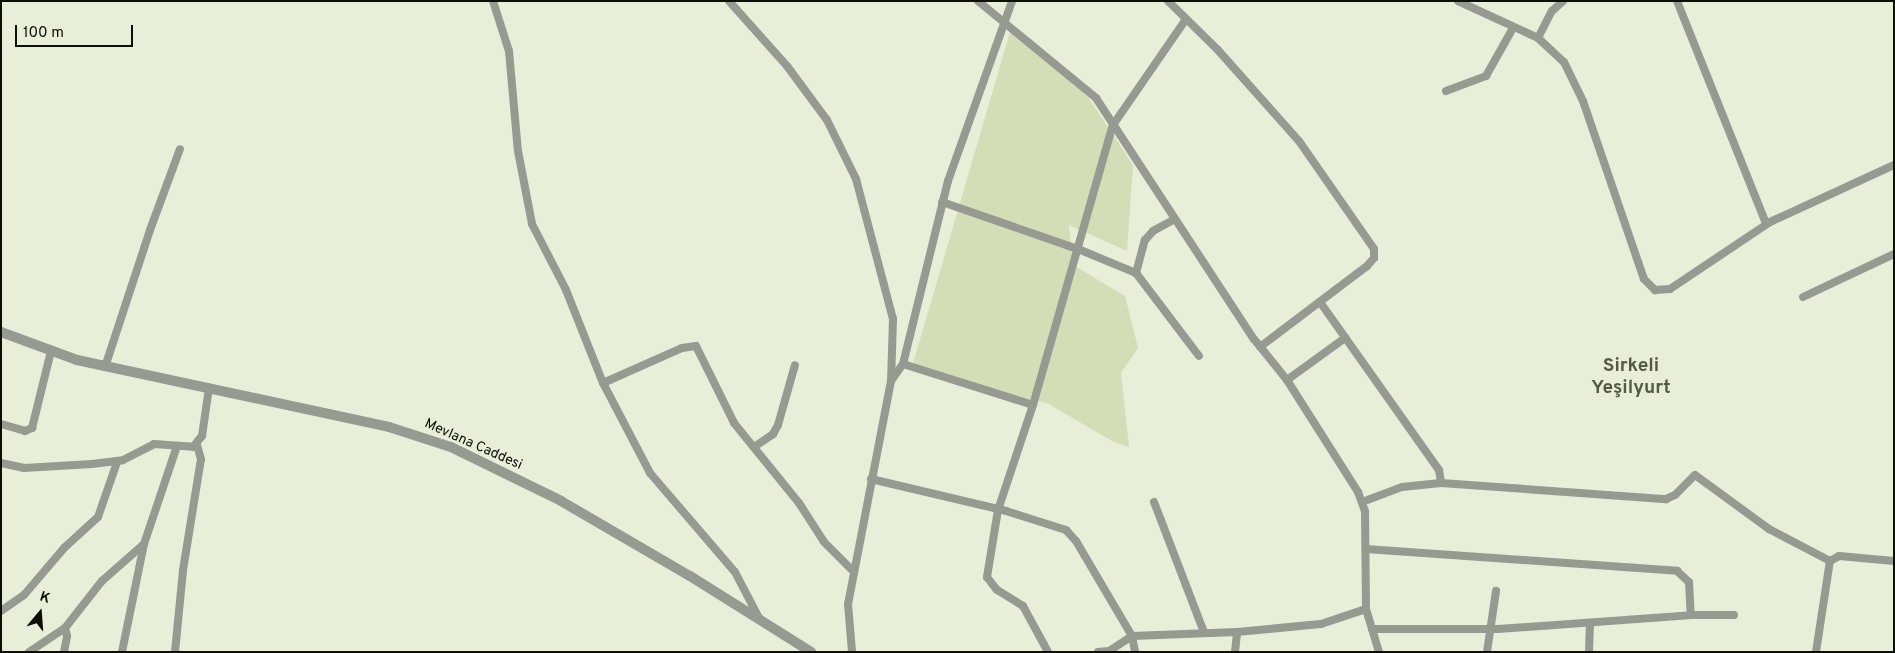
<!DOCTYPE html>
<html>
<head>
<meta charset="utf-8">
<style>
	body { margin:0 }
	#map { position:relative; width:1895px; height:653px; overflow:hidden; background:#e8eed7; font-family:Overpass,sans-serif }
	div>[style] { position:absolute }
	.green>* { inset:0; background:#d3ddb6 }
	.minor>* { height:8px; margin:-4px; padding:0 4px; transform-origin:4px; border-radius:4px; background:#979a90 }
	.tertiary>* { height:10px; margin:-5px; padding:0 5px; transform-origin:5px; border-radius:5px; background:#979a90 }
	span { translate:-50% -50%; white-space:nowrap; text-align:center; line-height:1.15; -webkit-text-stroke:4px #e8eed7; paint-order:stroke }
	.street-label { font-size:14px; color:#0d0f07 }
	.district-label { font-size:19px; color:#555a46; font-weight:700 }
	.frame { position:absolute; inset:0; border:2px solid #0d0f07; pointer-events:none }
	.north { position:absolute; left:15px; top:588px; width:50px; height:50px; -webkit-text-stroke:4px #e8eed7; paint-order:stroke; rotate:18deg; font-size:14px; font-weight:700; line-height:20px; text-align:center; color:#0d0f07 }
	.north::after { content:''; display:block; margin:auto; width:18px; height:22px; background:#0d0f07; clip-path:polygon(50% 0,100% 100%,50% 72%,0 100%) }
	.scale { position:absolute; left:15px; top:25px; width:118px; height:22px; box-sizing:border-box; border:2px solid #0d0f07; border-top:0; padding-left:6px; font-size:15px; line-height:18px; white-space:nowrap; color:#0d0f07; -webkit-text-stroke:4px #e8eed7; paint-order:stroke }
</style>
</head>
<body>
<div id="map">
	<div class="green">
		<i style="clip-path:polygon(1010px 32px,1088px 97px,1133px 165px,1127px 251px,1069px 225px,1073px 265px,1125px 296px,1138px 348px,1121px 373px,1129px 447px,1112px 441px,1047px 403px,984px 390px,912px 367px)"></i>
	</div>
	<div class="minor">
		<i style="left:493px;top:1px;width:52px;rotate:72.3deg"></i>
		<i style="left:509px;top:51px;width:100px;rotate:84.9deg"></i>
		<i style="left:518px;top:151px;width:74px;rotate:79.1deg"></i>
		<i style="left:532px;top:224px;width:74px;rotate:62.7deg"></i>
		<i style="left:566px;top:290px;width:100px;rotate:68.3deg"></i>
		<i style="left:603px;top:383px;width:102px;rotate:62.4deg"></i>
		<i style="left:650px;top:473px;width:130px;rotate:49.4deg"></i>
		<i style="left:735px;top:572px;width:52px;rotate:62.4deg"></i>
		<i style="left:729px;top:1px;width:87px;rotate:48.3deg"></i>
		<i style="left:787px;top:66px;width:67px;rotate:53.5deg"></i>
		<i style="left:827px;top:120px;width:66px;rotate:63.8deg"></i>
		<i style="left:856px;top:179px;width:145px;rotate:75.2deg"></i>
		<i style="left:893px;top:319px;width:62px;rotate:91.8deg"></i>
		<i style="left:891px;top:381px;width:227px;rotate:100.9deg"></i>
		<i style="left:848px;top:604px;width:48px;rotate:85.2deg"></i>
		<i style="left:978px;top:1px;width:153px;rotate:39.4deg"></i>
		<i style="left:1096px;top:98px;width:288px;rotate:56.8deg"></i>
		<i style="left:1254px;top:339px;width:53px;rotate:51.2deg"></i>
		<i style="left:1287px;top:380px;width:133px;rotate:57.6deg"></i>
		<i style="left:1358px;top:492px;width:20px;rotate:70deg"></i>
		<i style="left:1365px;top:511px;width:98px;rotate:89.4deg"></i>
		<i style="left:1366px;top:609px;width:45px;rotate:73.2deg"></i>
		<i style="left:1168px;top:1px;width:69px;rotate:44.4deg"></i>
		<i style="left:1217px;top:49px;width:123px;rotate:48.3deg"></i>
		<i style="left:1299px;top:141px;width:131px;rotate:55.2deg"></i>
		<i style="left:1374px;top:249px;width:9px;rotate:90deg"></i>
		<i style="left:1374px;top:258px;width:11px;rotate:131deg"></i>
		<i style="left:1367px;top:266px;width:134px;rotate:142.9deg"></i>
		<i style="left:1458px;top:1px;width:88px;rotate:24.8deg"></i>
		<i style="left:1538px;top:38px;width:35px;rotate:43deg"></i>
		<i style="left:1564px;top:62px;width:43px;rotate:64deg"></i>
		<i style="left:1583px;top:101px;width:188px;rotate:71.1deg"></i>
		<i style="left:1644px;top:279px;width:16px;rotate:45deg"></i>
		<i style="left:1655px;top:290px;width:15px;rotate:-4deg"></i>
		<i style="left:1670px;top:289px;width:120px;rotate:-33.8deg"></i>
		<i style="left:1770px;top:222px;width:136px;rotate:-24.7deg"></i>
		<i style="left:1677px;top:1px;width:240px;rotate:68.2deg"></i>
		<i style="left:1538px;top:38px;width:30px;rotate:-63deg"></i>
		<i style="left:1552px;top:11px;width:15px;rotate:-42deg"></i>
		<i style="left:1446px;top:91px;width:43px;rotate:-20.6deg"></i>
		<i style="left:1486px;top:76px;width:55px;rotate:-60.6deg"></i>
		<i style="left:942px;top:202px;width:144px;rotate:19.1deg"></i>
		<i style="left:1078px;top:249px;width:63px;rotate:22.5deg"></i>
		<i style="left:1136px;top:273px;width:104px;rotate:52.8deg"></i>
		<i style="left:1136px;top:273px;width:34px;rotate:-75deg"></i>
		<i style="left:1145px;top:240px;width:12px;rotate:-48deg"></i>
		<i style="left:1153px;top:231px;width:25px;rotate:-29deg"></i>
		<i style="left:1803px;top:297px;width:101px;rotate:-25.3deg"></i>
		<i style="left:1320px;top:302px;width:206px;rotate:54.7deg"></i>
		<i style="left:1439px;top:470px;width:13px;rotate:81deg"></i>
		<i style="left:903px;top:364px;width:136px;rotate:17.5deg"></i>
		<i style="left:105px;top:367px;width:144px;rotate:-71.8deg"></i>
		<i style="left:150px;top:230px;width:86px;rotate:-69.7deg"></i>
		<i style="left:1287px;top:380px;width:72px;rotate:-35.9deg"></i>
		<i style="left:891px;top:381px;width:21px;rotate:-55deg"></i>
		<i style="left:903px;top:364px;width:188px;rotate:-76.2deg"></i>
		<i style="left:948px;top:181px;width:191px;rotate:-70.4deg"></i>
		<i style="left:603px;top:383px;width:86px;rotate:-23.9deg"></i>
		<i style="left:682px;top:348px;width:14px;rotate:-8deg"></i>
		<i style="left:696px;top:346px;width:86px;rotate:63.7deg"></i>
		<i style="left:734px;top:423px;width:103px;rotate:50.9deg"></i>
		<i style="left:799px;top:503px;width:46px;rotate:57.3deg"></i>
		<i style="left:824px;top:542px;width:41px;rotate:45deg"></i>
		<i style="left:1px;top:424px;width:25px;rotate:16deg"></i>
		<i style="left:25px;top:431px;width:8px;rotate:-23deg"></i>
		<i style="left:32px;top:428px;width:79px;rotate:-76.1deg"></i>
		<i style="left:754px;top:447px;width:23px;rotate:-34deg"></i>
		<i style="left:773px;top:434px;width:10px;rotate:-61deg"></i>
		<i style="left:778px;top:425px;width:62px;rotate:-74.2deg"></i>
		<i style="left:1px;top:463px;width:24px;rotate:12deg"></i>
		<i style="left:24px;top:468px;width:68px;rotate:-3.4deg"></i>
		<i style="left:92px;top:464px;width:31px;rotate:-7deg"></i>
		<i style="left:123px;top:460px;width:35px;rotate:-27deg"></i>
		<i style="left:154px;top:444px;width:39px;rotate:4deg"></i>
		<i style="left:193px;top:447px;width:14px;rotate:-51deg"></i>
		<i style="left:202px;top:436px;width:49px;rotate:-81.7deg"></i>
		<i style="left:871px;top:479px;width:139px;rotate:13.3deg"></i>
		<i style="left:1006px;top:511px;width:63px;rotate:17.6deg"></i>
		<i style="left:1066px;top:530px;width:15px;rotate:48deg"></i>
		<i style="left:1076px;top:541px;width:110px;rotate:59.5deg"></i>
		<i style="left:1132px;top:636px;width:16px;rotate:79deg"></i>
		<i style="left:1154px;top:502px;width:139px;rotate:69deg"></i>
		<i style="left:1362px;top:502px;width:43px;rotate:-20.6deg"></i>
		<i style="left:1402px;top:487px;width:39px;rotate:-6deg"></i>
		<i style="left:1441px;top:483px;width:226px;rotate:4.1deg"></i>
		<i style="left:1666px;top:499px;width:10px;rotate:-24deg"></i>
		<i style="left:1675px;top:495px;width:28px;rotate:-45deg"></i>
		<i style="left:1695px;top:475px;width:92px;rotate:36.1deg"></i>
		<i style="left:1769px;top:529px;width:69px;rotate:27.7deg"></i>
		<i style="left:1366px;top:549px;width:312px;rotate:4deg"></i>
		<i style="left:1677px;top:571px;width:16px;rotate:43deg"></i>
		<i style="left:1689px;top:582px;width:33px;rotate:87deg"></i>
		<i style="left:1px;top:611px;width:28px;rotate:-35deg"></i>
		<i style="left:24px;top:595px;width:62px;rotate:-49.6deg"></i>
		<i style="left:64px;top:548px;width:46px;rotate:-42.4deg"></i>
		<i style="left:98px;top:517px;width:58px;rotate:-70.9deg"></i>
		<i style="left:1372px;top:629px;width:126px"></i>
		<i style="left:1498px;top:629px;width:194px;rotate:-4.1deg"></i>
		<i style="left:1691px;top:615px;width:43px"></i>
		<i style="left:29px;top:652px;width:43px;rotate:-33.7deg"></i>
		<i style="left:65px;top:628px;width:60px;rotate:-51.8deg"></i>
		<i style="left:102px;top:581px;width:56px;rotate:-41.4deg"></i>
		<i style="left:64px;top:652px;width:16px;rotate:-79deg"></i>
		<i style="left:67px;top:636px;width:8px;rotate:-104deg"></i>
		<i style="left:122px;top:652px;width:110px;rotate:-78.5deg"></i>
		<i style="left:144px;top:544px;width:103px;rotate:-71.4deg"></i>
		<i style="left:175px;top:652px;width:82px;rotate:-84.4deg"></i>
		<i style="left:183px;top:570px;width:112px;rotate:-80.8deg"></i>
		<i style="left:201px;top:459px;width:15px;rotate:-106deg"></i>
		<i style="left:1048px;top:652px;width:52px;rotate:-118.5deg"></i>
		<i style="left:1023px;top:606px;width:31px;rotate:-148deg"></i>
		<i style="left:997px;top:590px;width:16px;rotate:-128deg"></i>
		<i style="left:987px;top:577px;width:68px;rotate:-80.7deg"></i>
		<i style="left:998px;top:510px;width:111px;rotate:-71.6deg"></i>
		<i style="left:1033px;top:405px;width:291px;rotate:-74.1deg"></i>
		<i style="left:1113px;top:125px;width:129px;rotate:-55.4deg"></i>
		<i style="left:1098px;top:652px;width:11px;rotate:-5deg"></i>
		<i style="left:1109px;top:651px;width:27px;rotate:-33deg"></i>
		<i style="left:1132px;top:636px;width:105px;rotate:-2.2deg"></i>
		<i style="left:1237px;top:632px;width:84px;rotate:-5.4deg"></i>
		<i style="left:1321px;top:624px;width:47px;rotate:-18.4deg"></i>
		<i style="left:1235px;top:652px;width:20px;rotate:-84deg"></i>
		<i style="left:1487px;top:652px;width:62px;rotate:-81.6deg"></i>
		<i style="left:1589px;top:652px;width:28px;rotate:-88deg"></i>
		<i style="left:1816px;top:652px;width:92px;rotate:-81.3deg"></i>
		<i style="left:1830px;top:561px;width:10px;rotate:-29deg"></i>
		<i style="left:1839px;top:556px;width:55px;rotate:5.2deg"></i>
	</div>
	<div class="tertiary">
		<i style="left:1px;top:332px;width:81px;rotate:20.2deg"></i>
		<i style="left:77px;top:360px;width:319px;rotate:12.1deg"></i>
		<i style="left:389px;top:427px;width:65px;rotate:17.9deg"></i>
		<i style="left:451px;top:447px;width:123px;rotate:26.1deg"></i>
		<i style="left:561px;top:501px;width:149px;rotate:30.2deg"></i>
		<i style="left:690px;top:576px;width:143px;rotate:32.1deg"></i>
	</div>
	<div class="street-label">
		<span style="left:473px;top:445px;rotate:24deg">Mevlana Caddesi</span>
	</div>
	<div class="district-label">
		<span style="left:1631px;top:378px">Sirkeli<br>Yeşilyurt</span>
	</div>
	<div class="frame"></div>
	<div class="north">K</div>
	<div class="scale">100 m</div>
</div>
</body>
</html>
